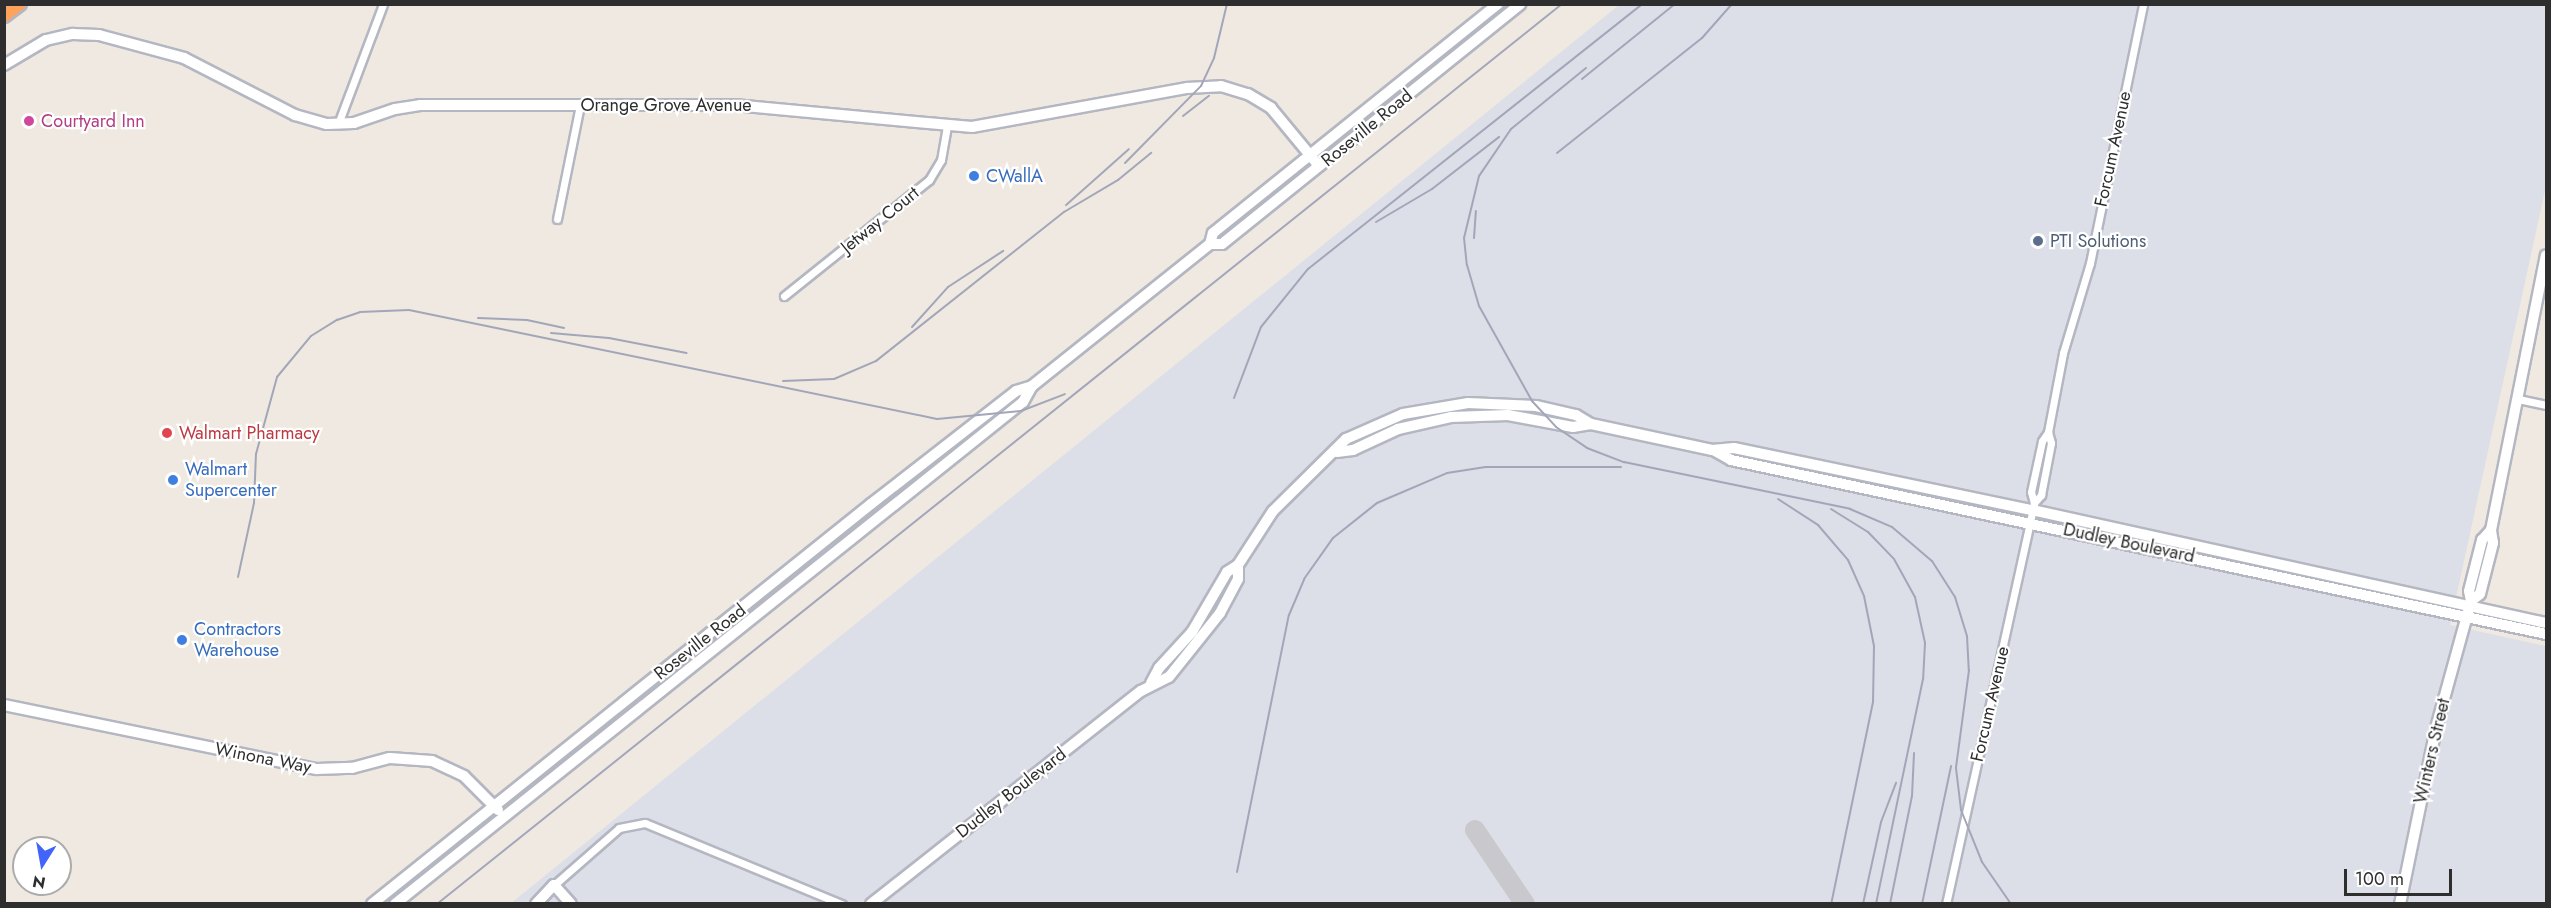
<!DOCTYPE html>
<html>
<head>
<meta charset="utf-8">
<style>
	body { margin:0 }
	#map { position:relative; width:2551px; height:908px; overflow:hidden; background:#efe9e1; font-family:Jost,sans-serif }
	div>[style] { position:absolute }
	.airport>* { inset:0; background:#dcdee8 }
	.taxiway>* { height:20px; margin:-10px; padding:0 10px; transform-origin:10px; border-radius:10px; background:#c9c8cc }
	.roads { filter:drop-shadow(2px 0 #b4b7c1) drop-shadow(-2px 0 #b4b7c1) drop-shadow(0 2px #b4b7c1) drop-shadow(0 -2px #b4b7c1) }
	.street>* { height:7px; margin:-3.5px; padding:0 3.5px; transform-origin:3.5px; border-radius:3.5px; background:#fff }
	.secondary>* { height:10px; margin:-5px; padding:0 5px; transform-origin:5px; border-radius:5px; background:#fff }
	.highway>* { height:12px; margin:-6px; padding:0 6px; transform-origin:6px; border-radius:6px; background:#ffa35c }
	.rail>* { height:2px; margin:-1px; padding:0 1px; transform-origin:1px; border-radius:1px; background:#a3a6b8 }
	.dots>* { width:16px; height:16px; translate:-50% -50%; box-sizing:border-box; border:3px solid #fff; border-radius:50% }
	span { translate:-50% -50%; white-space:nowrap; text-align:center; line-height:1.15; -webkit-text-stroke:4.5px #fff; paint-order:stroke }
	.street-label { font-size:18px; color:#2e2e2e }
	.hotel-label { font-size:18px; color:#b23c85 }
	.left { translate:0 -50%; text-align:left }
	.shop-label { font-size:18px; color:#366cbe }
	.service-label { font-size:18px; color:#4e5e75 }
	.health-label { font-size:18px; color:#be3a42 }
	.frame { position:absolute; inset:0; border:6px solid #2e2e2e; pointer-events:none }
	.north { position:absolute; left:12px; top:836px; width:60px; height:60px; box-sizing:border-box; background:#fff; border:2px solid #ababab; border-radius:50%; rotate:191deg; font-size:16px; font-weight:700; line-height:24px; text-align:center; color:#2e2e2e }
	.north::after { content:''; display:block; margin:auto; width:21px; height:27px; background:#4264fb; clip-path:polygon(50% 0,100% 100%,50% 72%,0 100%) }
	.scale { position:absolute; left:2344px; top:869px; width:108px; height:27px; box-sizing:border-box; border:3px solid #2e2e2e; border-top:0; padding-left:8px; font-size:18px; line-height:21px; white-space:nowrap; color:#2e2e2e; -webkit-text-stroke:4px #fff; paint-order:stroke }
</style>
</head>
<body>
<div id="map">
	<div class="airport">
		<i style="clip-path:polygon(1619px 5px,2546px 5px,2546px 186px,2450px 625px,2546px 646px,2546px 903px,510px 904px)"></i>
	</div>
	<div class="taxiway">
		<i style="left:1475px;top:830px;width:89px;rotate:56deg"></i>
	</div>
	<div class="roads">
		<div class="street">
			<i style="left:338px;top:124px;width:128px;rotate:-69.4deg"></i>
			<i style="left:557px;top:219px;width:116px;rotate:-78.6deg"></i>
			<i style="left:784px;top:296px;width:186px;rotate:-38.7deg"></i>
			<i style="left:929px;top:180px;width:23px;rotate:-59deg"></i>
			<i style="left:941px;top:160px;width:36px;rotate:-80deg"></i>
			<i style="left:2518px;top:399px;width:29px;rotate:12deg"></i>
			<i style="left:2034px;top:503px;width:11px;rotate:-49deg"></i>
			<i style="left:2041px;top:495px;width:53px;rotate:-79.1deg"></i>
			<i style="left:2051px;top:443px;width:11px;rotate:-105deg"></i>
			<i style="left:554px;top:885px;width:86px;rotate:-41.2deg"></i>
			<i style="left:619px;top:828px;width:26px;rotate:-11deg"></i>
			<i style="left:645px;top:823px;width:213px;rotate:22.4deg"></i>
			<i style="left:1946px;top:904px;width:411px;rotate:-77.6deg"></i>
			<i style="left:2034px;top:503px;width:11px;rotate:-105deg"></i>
			<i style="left:2031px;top:492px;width:52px;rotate:-77.8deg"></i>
			<i style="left:2042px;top:441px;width:11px;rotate:-56deg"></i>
			<i style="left:2048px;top:432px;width:80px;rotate:-79.2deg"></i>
			<i style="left:2063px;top:353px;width:94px;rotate:-73.3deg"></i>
			<i style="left:2090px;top:263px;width:264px;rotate:-78.4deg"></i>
		</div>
		<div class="secondary">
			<i style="left:4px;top:65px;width:49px;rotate:-30.8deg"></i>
			<i style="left:46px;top:40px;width:28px;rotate:-13deg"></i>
			<i style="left:73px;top:34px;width:26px;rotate:2deg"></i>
			<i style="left:99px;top:35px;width:88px;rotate:15.1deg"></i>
			<i style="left:184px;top:58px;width:125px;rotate:27.2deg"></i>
			<i style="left:295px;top:115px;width:33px;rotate:16deg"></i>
			<i style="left:327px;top:124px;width:27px;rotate:-2deg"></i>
			<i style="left:354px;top:123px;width:43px;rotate:-18.9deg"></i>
			<i style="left:395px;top:109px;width:25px;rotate:-9deg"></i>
			<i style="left:420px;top:105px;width:314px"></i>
			<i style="left:734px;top:105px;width:239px;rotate:5.3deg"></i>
			<i style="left:972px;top:127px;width:219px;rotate:-10.3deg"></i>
			<i style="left:1187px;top:88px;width:34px;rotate:-3deg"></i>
			<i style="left:1221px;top:86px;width:28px;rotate:17deg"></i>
			<i style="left:1248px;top:94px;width:27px;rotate:31deg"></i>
			<i style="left:1271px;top:108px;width:75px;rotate:50.4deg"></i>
			<i style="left:1210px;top:244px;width:12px"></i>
			<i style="left:1222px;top:244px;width:383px;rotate:-38.8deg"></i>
			<i style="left:1713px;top:450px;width:21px;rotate:29deg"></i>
			<i style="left:1731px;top:460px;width:833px;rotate:12.05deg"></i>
			<i style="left:1337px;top:452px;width:16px;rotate:-7deg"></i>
			<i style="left:1353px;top:450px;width:50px;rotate:-25deg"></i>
			<i style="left:1398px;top:429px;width:54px;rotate:-12.8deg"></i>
			<i style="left:1451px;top:417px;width:57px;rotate:-2deg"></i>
			<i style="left:1508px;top:415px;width:66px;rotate:10.5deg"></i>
			<i style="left:1573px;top:427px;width:18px;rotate:-9deg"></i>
			<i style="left:1591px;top:424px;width:124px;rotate:12.1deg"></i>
			<i style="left:1712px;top:450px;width:22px;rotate:-5deg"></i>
			<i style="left:1734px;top:448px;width:304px;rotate:11.8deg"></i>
			<i style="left:2032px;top:510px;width:526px;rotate:12.4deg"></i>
			<i style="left:2471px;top:601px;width:11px;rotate:-38deg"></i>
			<i style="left:2480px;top:594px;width:53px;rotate:-75.7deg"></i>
			<i style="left:2493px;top:543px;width:13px;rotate:-99deg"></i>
			<i style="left:2491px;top:530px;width:280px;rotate:-78.7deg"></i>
			<i style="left:1151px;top:683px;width:17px;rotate:-62deg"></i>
			<i style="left:1159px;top:668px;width:49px;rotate:-47.5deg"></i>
			<i style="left:1192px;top:632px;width:69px;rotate:-59.7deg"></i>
			<i style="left:1227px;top:572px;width:13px;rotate:-32deg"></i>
			<i style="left:1238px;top:565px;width:64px;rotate:-57.1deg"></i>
			<i style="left:1273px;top:511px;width:103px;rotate:-44.6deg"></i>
			<i style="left:1346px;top:439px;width:62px;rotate:-23.7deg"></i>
			<i style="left:1403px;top:414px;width:66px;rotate:-9.6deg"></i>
			<i style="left:1468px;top:403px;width:68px;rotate:2.5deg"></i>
			<i style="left:1536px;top:406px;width:41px;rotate:12.7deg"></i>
			<i style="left:1576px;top:415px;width:17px;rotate:31deg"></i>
			<i style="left:4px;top:705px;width:319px;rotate:11.6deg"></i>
			<i style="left:317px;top:769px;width:35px;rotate:-2deg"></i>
			<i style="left:352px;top:768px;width:39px;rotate:-15deg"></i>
			<i style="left:390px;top:758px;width:42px;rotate:4.1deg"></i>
			<i style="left:432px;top:761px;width:35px;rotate:25deg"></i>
			<i style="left:464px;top:776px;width:48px;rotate:45deg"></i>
			<i style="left:372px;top:904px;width:640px;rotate:-38.72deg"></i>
			<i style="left:871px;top:504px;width:184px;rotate:-37.9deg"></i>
			<i style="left:1016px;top:391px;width:17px;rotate:-17deg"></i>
			<i style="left:1032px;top:386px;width:228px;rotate:-38.6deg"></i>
			<i style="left:1210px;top:244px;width:11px;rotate:-75deg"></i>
			<i style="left:1213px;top:233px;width:366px;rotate:-38.8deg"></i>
			<i style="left:395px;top:904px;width:804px;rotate:-38.64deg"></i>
			<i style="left:1023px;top:402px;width:18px;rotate:-61deg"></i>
			<i style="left:536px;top:904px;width:26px;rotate:-47deg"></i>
			<i style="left:554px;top:885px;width:25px;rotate:48deg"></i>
			<i style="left:871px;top:904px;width:344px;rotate:-38.3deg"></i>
			<i style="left:1141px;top:691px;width:31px;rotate:-27deg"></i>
			<i style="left:1169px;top:677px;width:82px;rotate:-51.4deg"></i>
			<i style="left:1220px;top:613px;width:38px;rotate:-62deg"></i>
			<i style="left:1238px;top:579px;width:14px;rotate:-90deg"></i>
			<i style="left:2400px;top:904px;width:180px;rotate:-78.4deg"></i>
			<i style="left:2436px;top:728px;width:132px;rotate:-74.6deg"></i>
			<i style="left:2471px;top:601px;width:10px;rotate:-101deg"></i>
			<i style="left:2469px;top:591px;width:53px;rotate:-75.7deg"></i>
			<i style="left:2482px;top:540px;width:13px;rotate:-48deg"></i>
		</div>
		<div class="highway">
			<i style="left:4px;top:16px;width:20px;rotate:-37deg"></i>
		</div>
	</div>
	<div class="rail">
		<i style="left:1586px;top:68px;width:97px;rotate:140.9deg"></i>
		<i style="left:1511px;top:129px;width:57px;rotate:124.2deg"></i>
		<i style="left:1479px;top:176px;width:64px;rotate:103.6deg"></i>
		<i style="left:1464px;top:238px;width:27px;rotate:84deg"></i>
		<i style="left:1467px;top:265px;width:43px;rotate:73.7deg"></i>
		<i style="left:1479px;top:306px;width:109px;rotate:60.8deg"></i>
		<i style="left:1532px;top:401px;width:35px;rotate:47deg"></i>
		<i style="left:1556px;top:427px;width:37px;rotate:34deg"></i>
		<i style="left:1587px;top:448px;width:40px;rotate:21deg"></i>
		<i style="left:1624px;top:462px;width:231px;rotate:11.7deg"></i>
		<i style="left:1850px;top:509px;width:46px;rotate:23.2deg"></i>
		<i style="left:1892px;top:527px;width:52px;rotate:40.4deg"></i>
		<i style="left:1932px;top:561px;width:43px;rotate:57.4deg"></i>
		<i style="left:1955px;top:597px;width:41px;rotate:72.9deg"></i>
		<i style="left:1967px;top:636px;width:34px;rotate:87deg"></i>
		<i style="left:1969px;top:670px;width:99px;rotate:97.6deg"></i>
		<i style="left:1956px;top:768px;width:42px;rotate:83.2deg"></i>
		<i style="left:1961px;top:810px;width:56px;rotate:68deg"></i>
		<i style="left:1982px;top:862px;width:51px;rotate:55.4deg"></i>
		<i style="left:1582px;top:79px;width:119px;rotate:-38.9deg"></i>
		<i style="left:1183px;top:116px;width:33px;rotate:-38deg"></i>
		<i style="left:1557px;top:153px;width:185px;rotate:-38.4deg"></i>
		<i style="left:1702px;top:38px;width:45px;rotate:-48.6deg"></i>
		<i style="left:1125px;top:163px;width:108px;rotate:-45.4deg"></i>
		<i style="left:1201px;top:86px;width:31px;rotate:-65deg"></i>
		<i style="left:1214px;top:58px;width:56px;rotate:-76.5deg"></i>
		<i style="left:1066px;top:205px;width:84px;rotate:-41.6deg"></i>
		<i style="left:1376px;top:222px;width:65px;rotate:-30.5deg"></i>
		<i style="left:1432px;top:189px;width:85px;rotate:-37.8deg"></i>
		<i style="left:1474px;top:238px;width:27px;rotate:-86deg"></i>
		<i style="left:478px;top:318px;width:49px;rotate:2.3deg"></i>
		<i style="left:527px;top:320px;width:38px;rotate:12deg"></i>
		<i style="left:912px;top:327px;width:54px;rotate:-48deg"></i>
		<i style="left:948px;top:287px;width:66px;rotate:-33.2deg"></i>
		<i style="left:551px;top:333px;width:58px;rotate:4.9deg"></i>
		<i style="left:609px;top:338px;width:79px;rotate:10.9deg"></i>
		<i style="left:783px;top:381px;width:51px;rotate:-2.2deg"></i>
		<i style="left:834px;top:379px;width:46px;rotate:-23.2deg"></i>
		<i style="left:876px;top:361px;width:240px;rotate:-38.4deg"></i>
		<i style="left:1064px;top:212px;width:63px;rotate:-30.7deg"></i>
		<i style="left:1118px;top:180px;width:43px;rotate:-39.3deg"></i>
		<i style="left:1234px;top:398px;width:76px;rotate:-69.2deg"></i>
		<i style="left:1261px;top:327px;width:75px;rotate:-51deg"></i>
		<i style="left:1308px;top:269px;width:426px;rotate:-38.4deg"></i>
		<i style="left:1778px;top:499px;width:48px;rotate:33deg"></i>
		<i style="left:1818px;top:525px;width:46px;rotate:49.4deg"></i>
		<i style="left:1848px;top:560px;width:39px;rotate:66deg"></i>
		<i style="left:1864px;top:596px;width:51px;rotate:78.7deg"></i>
		<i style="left:1874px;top:646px;width:56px;rotate:91deg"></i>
		<i style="left:1873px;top:702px;width:206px;rotate:101.7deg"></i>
		<i style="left:1831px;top:509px;width:44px;rotate:31.9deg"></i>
		<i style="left:1868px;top:532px;width:37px;rotate:46deg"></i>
		<i style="left:1894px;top:559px;width:43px;rotate:61.1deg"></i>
		<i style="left:1915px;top:597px;width:47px;rotate:77.7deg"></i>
		<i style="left:1925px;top:643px;width:36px;rotate:93deg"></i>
		<i style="left:1923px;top:679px;width:230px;rotate:101.8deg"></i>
		<i style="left:238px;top:577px;width:76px;rotate:-77.8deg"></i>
		<i style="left:254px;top:503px;width:49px;rotate:-87.7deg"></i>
		<i style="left:256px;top:454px;width:80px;rotate:-74.7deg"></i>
		<i style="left:277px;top:377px;width:53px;rotate:-50.3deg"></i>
		<i style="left:311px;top:336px;width:31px;rotate:-32deg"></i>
		<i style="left:337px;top:320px;width:24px;rotate:-19deg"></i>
		<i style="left:360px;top:312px;width:49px;rotate:-2.3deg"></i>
		<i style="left:409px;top:310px;width:539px;rotate:11.66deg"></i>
		<i style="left:937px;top:419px;width:84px;rotate:-5.4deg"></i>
		<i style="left:1021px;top:411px;width:47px;rotate:-21.1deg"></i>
		<i style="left:1237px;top:872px;width:262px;rotate:-78.6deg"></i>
		<i style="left:1289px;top:615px;width:39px;rotate:-67deg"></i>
		<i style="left:1304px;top:579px;width:50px;rotate:-54.7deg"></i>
		<i style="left:1333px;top:538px;width:56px;rotate:-38.5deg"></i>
		<i style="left:1377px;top:503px;width:76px;rotate:-23.2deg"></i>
		<i style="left:1447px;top:473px;width:39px;rotate:-9deg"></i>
		<i style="left:1486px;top:467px;width:135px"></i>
		<i style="left:437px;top:904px;width:1441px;rotate:-38.66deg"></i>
		<i style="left:1863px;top:904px;width:84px;rotate:-77.6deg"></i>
		<i style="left:1881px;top:822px;width:42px;rotate:-69deg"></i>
		<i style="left:1890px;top:904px;width:110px;rotate:-78.5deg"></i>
		<i style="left:1912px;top:796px;width:43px;rotate:-87.3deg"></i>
		<i style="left:1922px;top:904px;width:141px;rotate:-78.1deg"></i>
	</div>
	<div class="dots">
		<i style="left:29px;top:121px;background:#d1479c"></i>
		<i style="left:974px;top:176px;background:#3f7fe0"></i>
		<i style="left:2038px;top:241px;background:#5c6f8a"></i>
		<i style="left:167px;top:433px;background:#e0444e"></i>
		<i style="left:173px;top:480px;background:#3f7fe0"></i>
		<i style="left:182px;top:640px;background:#3f7fe0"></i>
	</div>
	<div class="street-label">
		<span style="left:666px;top:105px">Orange Grove Avenue</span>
		<span style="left:1367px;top:128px;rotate:-39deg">Roseville Road</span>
		<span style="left:2113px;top:149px;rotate:-78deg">Forcum Avenue</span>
		<span style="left:880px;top:220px;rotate:-39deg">Jetway Court</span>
		<span style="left:2129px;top:543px;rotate:12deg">Dudley Boulevard</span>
		<span style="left:700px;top:642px;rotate:-38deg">Roseville Road</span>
		<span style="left:1990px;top:704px;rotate:-77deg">Forcum Avenue</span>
		<span style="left:2432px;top:751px;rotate:-77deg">Winters Street</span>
		<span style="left:263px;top:758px;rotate:11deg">Winona Way</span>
		<span style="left:1011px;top:793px;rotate:-38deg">Dudley Boulevard</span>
	</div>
	<div class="hotel-label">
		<span class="left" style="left:41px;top:121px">Courtyard Inn</span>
	</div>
	<div class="shop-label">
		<span class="left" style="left:986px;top:176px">CWallA</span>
		<span class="left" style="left:185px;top:480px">Walmart<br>Supercenter</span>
		<span class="left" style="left:194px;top:640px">Contractors<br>Warehouse</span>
	</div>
	<div class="service-label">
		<span class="left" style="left:2050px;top:241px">PTI Solutions</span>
	</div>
	<div class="health-label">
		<span class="left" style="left:179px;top:433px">Walmart Pharmacy</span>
	</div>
	<div class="frame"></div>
	<div class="north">N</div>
	<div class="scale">100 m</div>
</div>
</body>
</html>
